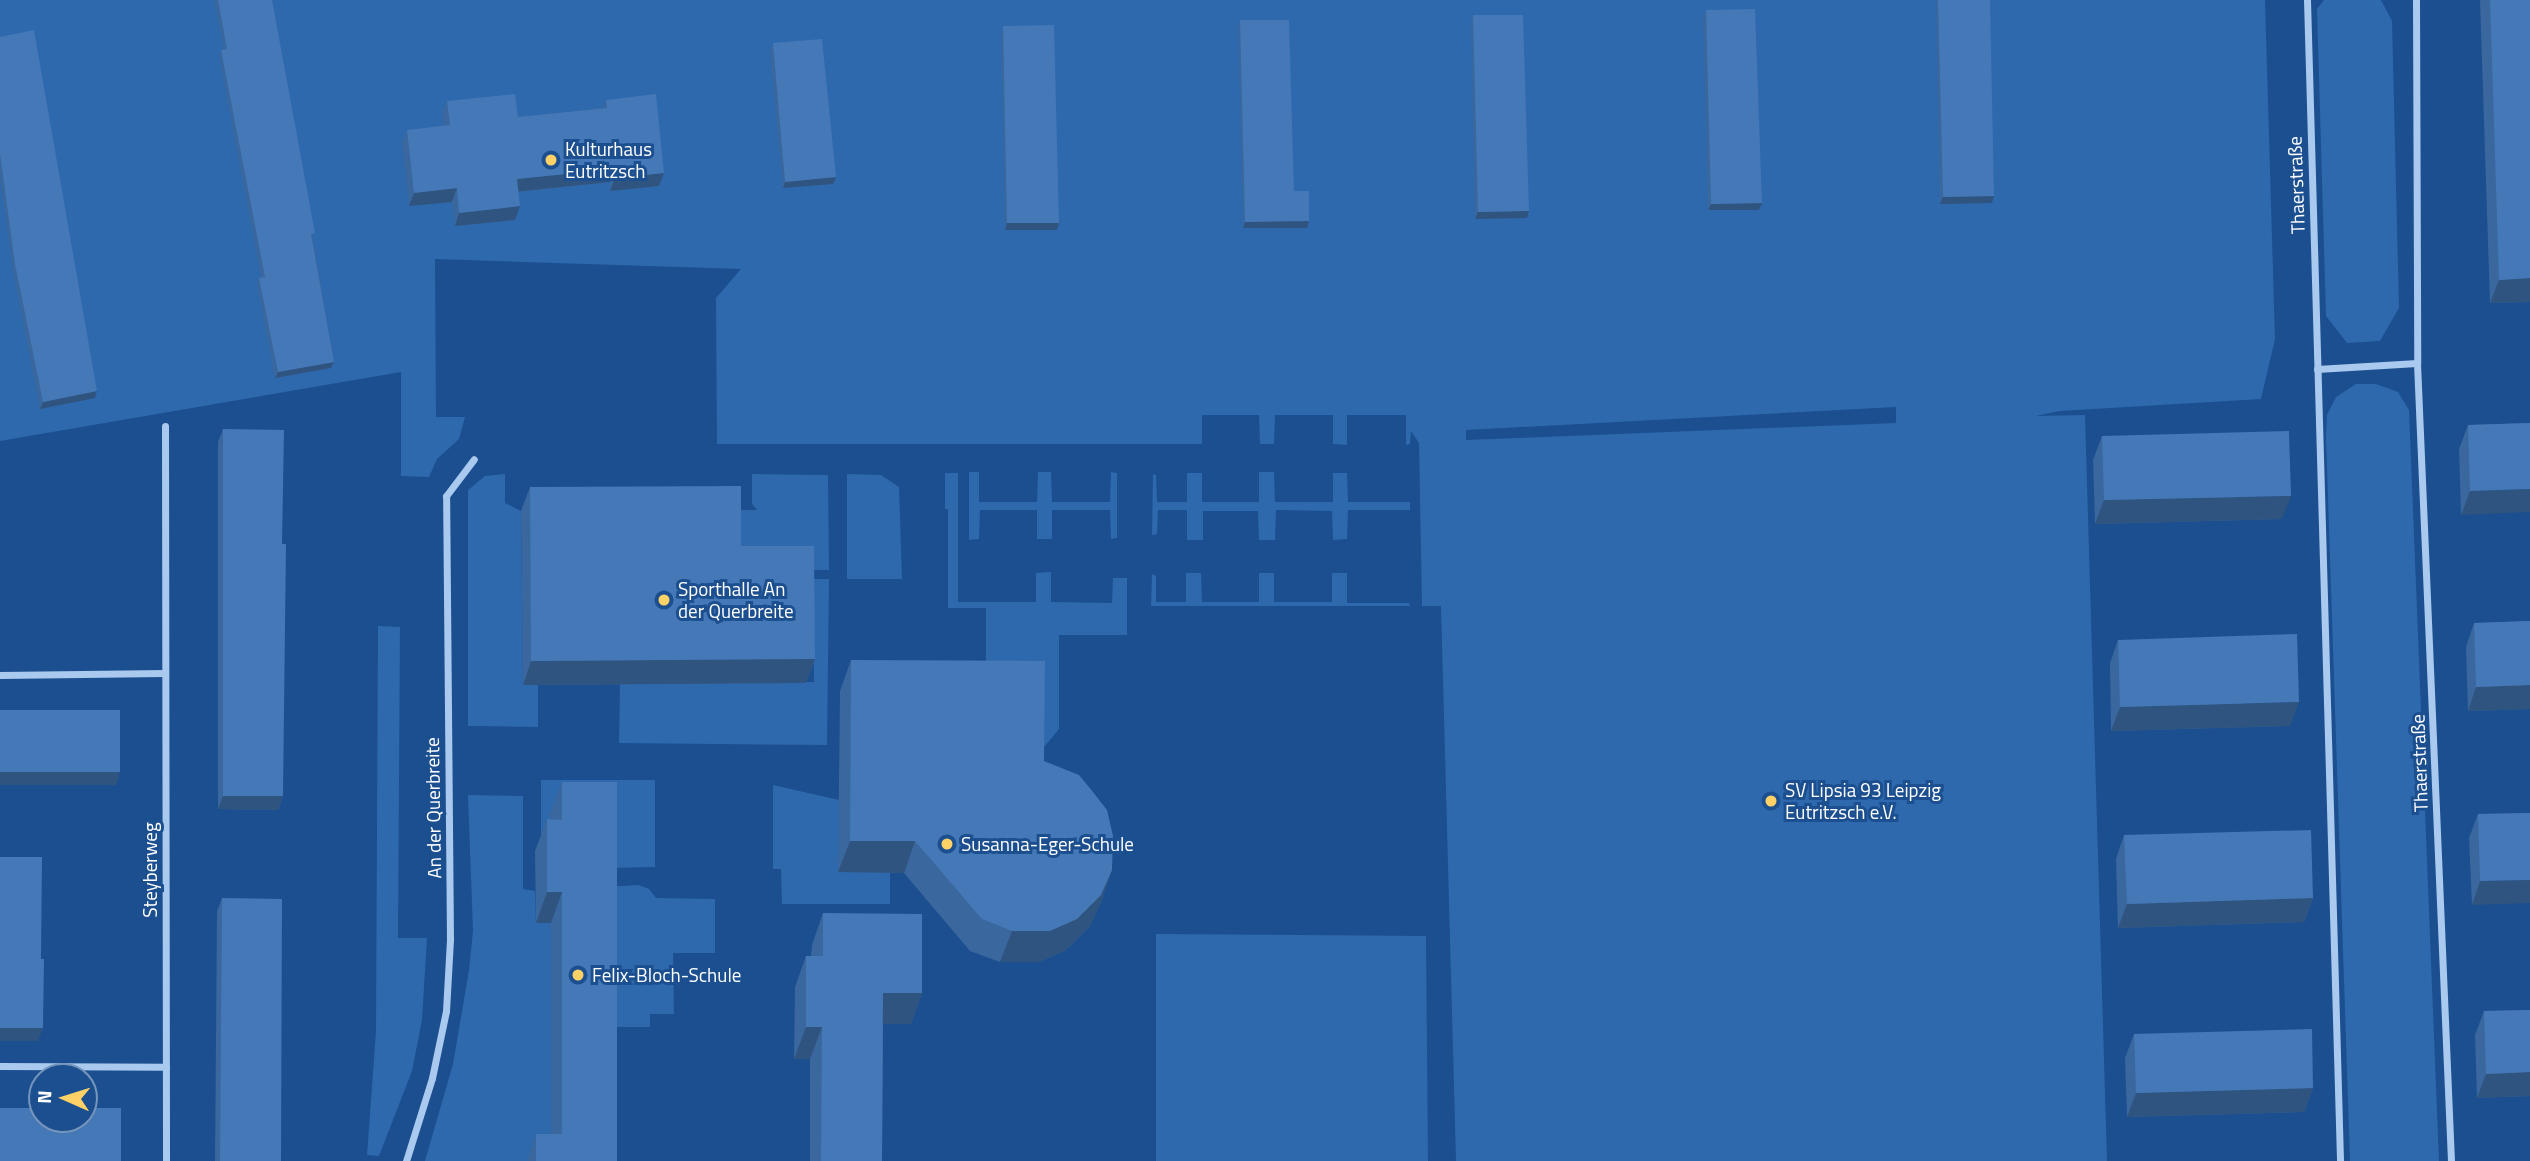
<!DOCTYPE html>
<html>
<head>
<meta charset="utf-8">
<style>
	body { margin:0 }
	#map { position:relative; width:2530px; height:1161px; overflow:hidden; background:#1b4f8f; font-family:"Titillium Web",sans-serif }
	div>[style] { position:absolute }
	.green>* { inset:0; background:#2e69ad }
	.minor>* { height:7px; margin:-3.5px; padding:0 3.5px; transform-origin:3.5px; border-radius:3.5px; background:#a9c9ee }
	.wall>* { inset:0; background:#3a679d }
	.shaded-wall>* { inset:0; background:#305480 }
	.building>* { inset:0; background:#4478b7 }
	.dots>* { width:19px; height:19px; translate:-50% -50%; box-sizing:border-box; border:4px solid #1b4f8f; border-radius:50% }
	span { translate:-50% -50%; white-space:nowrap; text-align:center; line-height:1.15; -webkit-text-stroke:6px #1b4f8f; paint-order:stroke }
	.poi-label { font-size:19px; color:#fff }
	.left { translate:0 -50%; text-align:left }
	.street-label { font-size:19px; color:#fff }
	.north { position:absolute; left:28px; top:1063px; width:70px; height:70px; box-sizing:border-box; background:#1b4f8f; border:2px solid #7695bc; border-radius:50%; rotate:273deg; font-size:19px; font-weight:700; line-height:28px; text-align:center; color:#fff }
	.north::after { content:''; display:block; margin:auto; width:24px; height:32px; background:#ffd166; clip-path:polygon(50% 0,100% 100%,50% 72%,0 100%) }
</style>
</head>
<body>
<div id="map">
	<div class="green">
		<i style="clip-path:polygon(evenodd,0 0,2265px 0,2275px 339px,2261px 399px,2060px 411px,2036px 416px,2085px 415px,2107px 1161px,1456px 1161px,1441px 606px,1422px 606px,1419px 443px,1411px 431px,1410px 444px,1406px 445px,1406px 415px,1347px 415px,1347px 445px,1333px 444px,1333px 415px,1275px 415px,1274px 444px,1260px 444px,1259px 415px,1202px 415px,1202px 444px,717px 444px,716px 298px,741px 269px,435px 259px,436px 417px,465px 417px,459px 439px,437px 459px,429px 477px,401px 476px,401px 372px,0 441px,0 0,1896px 407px,1896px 423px,1466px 440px,1466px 430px,1896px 407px)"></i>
		<i style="clip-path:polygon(2324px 0,2381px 0,2392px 21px,2399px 308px,2380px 341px,2347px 343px,2326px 316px,2317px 9px)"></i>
		<i style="clip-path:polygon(2356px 384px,2376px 384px,2398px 392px,2409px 410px,2439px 1161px,2350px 1161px,2326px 437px,2327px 415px,2336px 397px)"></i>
		<i style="clip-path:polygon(969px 472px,979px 472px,979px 502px,1037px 502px,1038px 472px,1051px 472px,1052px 502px,1110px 502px,1111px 472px,1117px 473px,1117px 538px,1111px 539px,1110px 510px,1052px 510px,1052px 539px,1037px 539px,1037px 510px,980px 510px,979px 539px,969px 540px)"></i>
		<i style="clip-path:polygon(1259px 472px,1274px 472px,1275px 502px,1333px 502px,1333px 473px,1347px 473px,1348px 502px,1410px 502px,1410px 510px,1348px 510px,1347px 539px,1333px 540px,1332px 511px,1276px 510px,1275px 540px,1259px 540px,1258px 511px,1203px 511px,1203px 540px,1187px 540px,1187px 510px,1158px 510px,1157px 534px,1152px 535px,1153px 474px,1156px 475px,1157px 502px,1187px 502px,1187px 473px,1202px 473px,1202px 502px,1259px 502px)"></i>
		<i style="clip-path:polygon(945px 473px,958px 473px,958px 602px,1036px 602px,1036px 573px,1051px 572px,1051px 602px,1112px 603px,1113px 578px,1127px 578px,1127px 635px,1059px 635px,1059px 729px,1045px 746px,1033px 752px,986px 692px,986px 608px,948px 608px,948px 509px,945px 509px)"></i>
		<i style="clip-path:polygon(505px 474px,505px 503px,521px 511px,523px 685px,538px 685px,538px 727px,468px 726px,468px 490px,485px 476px)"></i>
		<i style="clip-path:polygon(752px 474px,828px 475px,829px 570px,733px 570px,732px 510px,757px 510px,752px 504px)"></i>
		<i style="clip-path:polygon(847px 474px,881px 475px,899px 487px,902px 579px,847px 579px)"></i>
		<i style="clip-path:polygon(1186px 573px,1201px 573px,1202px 602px,1259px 602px,1259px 573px,1274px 573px,1274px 602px,1332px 602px,1332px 573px,1347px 573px,1347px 603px,1409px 603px,1410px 606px,1151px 606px,1152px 574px,1156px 576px,1156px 602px,1186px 602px)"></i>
		<i style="clip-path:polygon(813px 579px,829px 579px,827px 745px,619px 743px,620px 684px,814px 682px)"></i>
		<i style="clip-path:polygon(378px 626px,400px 627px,398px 938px,427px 938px,422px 1020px,412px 1071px,379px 1156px,367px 1155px,376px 1031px)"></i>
		<i style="clip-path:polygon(541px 780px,655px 780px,655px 867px,606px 868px,550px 851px,541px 851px)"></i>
		<i style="clip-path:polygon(773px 785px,839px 800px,890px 873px,890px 904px,782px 904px,781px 869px,773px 869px)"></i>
		<i style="clip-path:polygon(468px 795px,523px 796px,523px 889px,535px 891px,536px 923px,551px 923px,551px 1161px,425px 1161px,453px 1064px,469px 970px,473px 931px)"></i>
		<i style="clip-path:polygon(639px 885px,649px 889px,656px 898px,715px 899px,715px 953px,673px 953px,674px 1014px,650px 1014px,650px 1027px,606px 1027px,605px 887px)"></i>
		<i style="clip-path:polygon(1156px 934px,1426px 936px,1428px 1161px,1156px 1161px)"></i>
	</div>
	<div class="minor">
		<i style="left:2307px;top:0;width:1161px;rotate:88.37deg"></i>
		<i style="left:2416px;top:0;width:363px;rotate:89.8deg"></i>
		<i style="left:2417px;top:363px;width:799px;rotate:87.56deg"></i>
		<i style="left:2317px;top:369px;width:100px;rotate:-3.4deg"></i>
		<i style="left:165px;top:426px;width:735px;rotate:89.92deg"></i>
		<i style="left:0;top:675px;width:165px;rotate:-0.7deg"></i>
		<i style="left:0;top:1066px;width:166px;rotate:0.3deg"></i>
		<i style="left:406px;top:1161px;width:87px;rotate:-72.6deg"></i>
		<i style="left:432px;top:1078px;width:68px;rotate:-78.2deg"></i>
		<i style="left:446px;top:1011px;width:71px;rotate:-86.8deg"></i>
		<i style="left:450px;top:940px;width:444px;rotate:-90.5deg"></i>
		<i style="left:446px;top:496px;width:46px;rotate:-52.9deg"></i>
	</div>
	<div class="wall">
		<i style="clip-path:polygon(214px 0,272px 0,334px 362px,331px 368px,275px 378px,257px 284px,259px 278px,261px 277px,219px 56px,221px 50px,224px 49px)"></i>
		<i style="clip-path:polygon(1937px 0,1990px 0,1992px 203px,1940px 204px,1936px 4px)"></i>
		<i style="clip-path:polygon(2480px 0,2530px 0,2530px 302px,2490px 303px)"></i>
		<i style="clip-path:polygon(1706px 10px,1759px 210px,1708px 210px,1703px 16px)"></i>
		<i style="clip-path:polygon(1473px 15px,1527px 218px,1475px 219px,1471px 22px)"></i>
		<i style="clip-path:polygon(1240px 20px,1294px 191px,1309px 221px,1307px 228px,1243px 228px,1238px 26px)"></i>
		<i style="clip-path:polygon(1003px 26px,1059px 223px,1057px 230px,1005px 230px,1001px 33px)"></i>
		<i style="clip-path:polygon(0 37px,95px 398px,40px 409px,13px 271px,0 178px)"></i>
		<i style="clip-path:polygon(773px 43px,836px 177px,833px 184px,783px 188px,770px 50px)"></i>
		<i style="clip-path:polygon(606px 100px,659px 186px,610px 191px,610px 182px,518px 192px,520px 206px,515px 220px,455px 226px,452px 202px,409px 206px,402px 143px,407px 130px,444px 126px,442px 114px,447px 101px,518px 117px,603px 108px)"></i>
		<i style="clip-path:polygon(2530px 423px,2461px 515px,2459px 449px,2468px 425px)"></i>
		<i style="clip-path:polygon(223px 429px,282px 544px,283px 796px,278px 810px,218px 809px,218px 442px)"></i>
		<i style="clip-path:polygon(2102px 436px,2282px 519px,2095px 524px,2093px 460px)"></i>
		<i style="clip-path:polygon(530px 487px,815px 659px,806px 683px,523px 685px,521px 511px)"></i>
		<i style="clip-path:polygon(2530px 621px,2530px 709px,2468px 711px,2466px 647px,2474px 623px)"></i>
		<i style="clip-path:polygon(2118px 640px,2290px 726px,2111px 731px,2110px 663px)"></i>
		<i style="clip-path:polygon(851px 660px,1044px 761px,1112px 870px,1101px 902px,1090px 926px,1066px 950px,1039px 962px,1000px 962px,970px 951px,904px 873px,838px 872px,840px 691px)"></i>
		<i style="clip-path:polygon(562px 782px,617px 1161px,527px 1161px,536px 1134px,551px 1134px,551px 923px,536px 923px,535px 851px,547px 819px,550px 820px,550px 814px)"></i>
		<i style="clip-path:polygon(2530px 813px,2472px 905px,2469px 838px,2478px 814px)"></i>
		<i style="clip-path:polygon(2124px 835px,2313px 898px,2304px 922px,2118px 928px,2116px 859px)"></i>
		<i style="clip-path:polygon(222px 898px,281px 1161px,215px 1161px,217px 911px)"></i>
		<i style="clip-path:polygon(823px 913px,922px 993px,911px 1024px,883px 1024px,882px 1161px,810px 1161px,810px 1059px,794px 1059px,795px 987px,806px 956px,811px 956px,812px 945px)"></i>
		<i style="clip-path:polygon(2530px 1010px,2530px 1096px,2477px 1098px,2475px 1035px,2484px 1011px)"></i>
		<i style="clip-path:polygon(2134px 1034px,2313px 1088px,2304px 1112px,2127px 1117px,2125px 1058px)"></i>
	</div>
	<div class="shaded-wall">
		<i style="clip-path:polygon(614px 169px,610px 182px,513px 192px,517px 179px)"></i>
		<i style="clip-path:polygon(664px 173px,659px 186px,610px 191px,615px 178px)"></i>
		<i style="clip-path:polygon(836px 177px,833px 184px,783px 188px,785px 182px)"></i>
		<i style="clip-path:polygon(457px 188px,452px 202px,409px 206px,414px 193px)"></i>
		<i style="clip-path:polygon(1994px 196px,1992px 203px,1940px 204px,1943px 197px)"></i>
		<i style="clip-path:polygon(1762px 203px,1759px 210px,1708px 210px,1711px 204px)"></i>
		<i style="clip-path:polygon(520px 206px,515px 220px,455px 226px,459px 213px)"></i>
		<i style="clip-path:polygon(1529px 211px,1527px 218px,1475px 219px,1478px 212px)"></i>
		<i style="clip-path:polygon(1309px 221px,1307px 228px,1243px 228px,1245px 222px)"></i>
		<i style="clip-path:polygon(1007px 223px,1059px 223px,1057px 230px,1005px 230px)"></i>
		<i style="clip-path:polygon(2530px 278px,2530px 302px,2490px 303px,2499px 280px)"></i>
		<i style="clip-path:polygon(334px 362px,331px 368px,275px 378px,278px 372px)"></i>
		<i style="clip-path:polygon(97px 391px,95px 398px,40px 409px,43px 402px)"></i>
		<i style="clip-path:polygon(2530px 489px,2530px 512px,2461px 515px,2470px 491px)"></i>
		<i style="clip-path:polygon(2291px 496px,2282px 519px,2095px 524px,2104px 500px)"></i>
		<i style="clip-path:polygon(815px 659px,806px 683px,523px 685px,531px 661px)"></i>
		<i style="clip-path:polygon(2530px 685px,2530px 709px,2468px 711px,2476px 687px)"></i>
		<i style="clip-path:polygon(2299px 702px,2290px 726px,2111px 731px,2120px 707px)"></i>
		<i style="clip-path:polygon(0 772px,120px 772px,116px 785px,0 785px)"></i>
		<i style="clip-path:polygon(223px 796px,283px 796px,278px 810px,218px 809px)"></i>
		<i style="clip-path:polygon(850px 841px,915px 841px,904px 873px,838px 872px)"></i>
		<i style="clip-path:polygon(1112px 870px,1101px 902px,1090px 926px,1066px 950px,1039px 962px,1000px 962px,1012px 931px)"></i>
		<i style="clip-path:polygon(2530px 880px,2530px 903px,2472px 905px,2480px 881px)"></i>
		<i style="clip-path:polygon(547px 892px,562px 892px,551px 923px,536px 923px)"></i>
		<i style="clip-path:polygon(2313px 898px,2304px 922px,2118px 928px,2127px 904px)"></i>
		<i style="clip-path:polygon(883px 993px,922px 993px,911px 1024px,871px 1024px)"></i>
		<i style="clip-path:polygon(806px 1027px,822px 1027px,810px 1059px,794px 1059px)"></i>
		<i style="clip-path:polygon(0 1028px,43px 1028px,38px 1041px,0 1041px)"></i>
		<i style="clip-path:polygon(2530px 1072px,2530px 1096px,2477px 1098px,2486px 1074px)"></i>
		<i style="clip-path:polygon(2313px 1088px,2304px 1112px,2127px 1117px,2136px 1093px)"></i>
	</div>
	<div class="building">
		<i style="clip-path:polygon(218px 0,272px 0,315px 233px,311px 234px,334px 362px,278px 372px,259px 278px,265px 277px,221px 50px,227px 49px)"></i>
		<i style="clip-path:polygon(1938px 0,1990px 0,1994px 196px,1943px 197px)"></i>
		<i style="clip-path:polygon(2490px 0,2530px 0,2530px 278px,2499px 280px)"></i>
		<i style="clip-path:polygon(1755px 9px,1762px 203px,1711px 204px,1706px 10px)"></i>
		<i style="clip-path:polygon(1473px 15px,1523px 15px,1529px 211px,1478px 212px)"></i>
		<i style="clip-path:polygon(1240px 20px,1289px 20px,1294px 191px,1309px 191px,1309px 221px,1245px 222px)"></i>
		<i style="clip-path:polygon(1054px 25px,1059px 223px,1007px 223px,1003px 26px)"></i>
		<i style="clip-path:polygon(34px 30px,97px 391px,43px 402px,15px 264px,0 154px,0 37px)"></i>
		<i style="clip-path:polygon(822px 39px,836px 177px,785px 182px,773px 43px)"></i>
		<i style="clip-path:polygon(515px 94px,518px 117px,607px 108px,606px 100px,656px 94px,664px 173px,615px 178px,614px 169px,517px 179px,520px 206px,459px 213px,457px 188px,414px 193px,407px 130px,450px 125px,447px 101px)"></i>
		<i style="clip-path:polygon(2530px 423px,2530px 489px,2470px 491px,2468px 425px)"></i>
		<i style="clip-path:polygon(223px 429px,284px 430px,282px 544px,286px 544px,283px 796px,223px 796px)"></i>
		<i style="clip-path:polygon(2289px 431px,2291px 496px,2104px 500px,2102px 436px)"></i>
		<i style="clip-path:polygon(741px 486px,741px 546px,814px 546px,815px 659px,531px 661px,530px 487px)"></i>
		<i style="clip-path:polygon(2530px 621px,2530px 685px,2476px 687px,2474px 623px)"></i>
		<i style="clip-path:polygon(2297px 634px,2299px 702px,2120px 707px,2118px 640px)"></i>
		<i style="clip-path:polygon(851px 660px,1045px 661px,1044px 761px,1079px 775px,1093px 792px,1107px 810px,1113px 836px,1112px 870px,1101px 895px,1077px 919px,1050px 931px,1012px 931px,982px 919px,915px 841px,850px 841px)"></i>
		<i style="clip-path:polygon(0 710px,120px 710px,120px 772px,0 772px)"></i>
		<i style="clip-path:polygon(562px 782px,617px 782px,617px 1161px,536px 1161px,536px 1134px,562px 1134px,562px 892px,547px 892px,547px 819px,562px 820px)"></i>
		<i style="clip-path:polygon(2530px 813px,2530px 880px,2480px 881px,2478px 814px)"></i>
		<i style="clip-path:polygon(2311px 830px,2313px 898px,2127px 904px,2124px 835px)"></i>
		<i style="clip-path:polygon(0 857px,42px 857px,41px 959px,44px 959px,43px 1028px,0 1028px)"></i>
		<i style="clip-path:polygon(222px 898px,282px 899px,281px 1161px,220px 1161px)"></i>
		<i style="clip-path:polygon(823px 913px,922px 914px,922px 993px,883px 993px,882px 1161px,821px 1161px,822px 1027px,806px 1027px,806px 956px,823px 956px)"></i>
		<i style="clip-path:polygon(2530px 1010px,2530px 1072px,2486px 1074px,2484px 1011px)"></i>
		<i style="clip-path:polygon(2312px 1029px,2313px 1088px,2136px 1093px,2134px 1034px)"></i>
		<i style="clip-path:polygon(0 1108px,42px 1108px,42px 1119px,84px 1119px,84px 1108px,121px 1108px,121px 1161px,0 1161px)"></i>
	</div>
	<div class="dots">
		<i style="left:551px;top:160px;background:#ffd166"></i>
		<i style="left:664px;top:600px;background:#ffd166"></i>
		<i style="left:1771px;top:801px;background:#ffd166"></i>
		<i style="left:947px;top:844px;background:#ffd166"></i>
		<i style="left:578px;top:975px;background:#ffd166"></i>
	</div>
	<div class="poi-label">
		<span class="left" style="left:565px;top:160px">Kulturhaus<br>Eutritzsch</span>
		<span class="left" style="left:678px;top:600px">Sporthalle An<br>der Querbreite</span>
		<span class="left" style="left:1785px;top:801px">SV Lipsia 93 Leipzig<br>Eutritzsch e.V.</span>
		<span class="left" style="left:961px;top:844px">Susanna-Eger-Schule</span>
		<span class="left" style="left:592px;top:975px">Felix-Bloch-Schule</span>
	</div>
	<div class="street-label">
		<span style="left:2296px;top:185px;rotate:-92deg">Thaerstraße</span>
		<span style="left:2419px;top:763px;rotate:-92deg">Thaerstraße</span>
		<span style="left:433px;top:808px;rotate:-91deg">An der Querbreite</span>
		<span style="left:150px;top:870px;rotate:-90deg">Steyberweg</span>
	</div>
	<div class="north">N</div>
</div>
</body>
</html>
